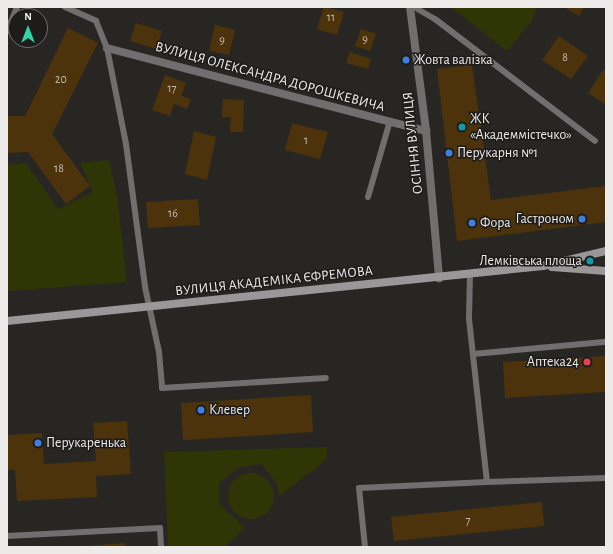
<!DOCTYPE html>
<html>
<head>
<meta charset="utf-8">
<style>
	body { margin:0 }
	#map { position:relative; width:613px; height:554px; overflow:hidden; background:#282623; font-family:"Alegreya Sans",sans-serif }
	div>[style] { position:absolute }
	.green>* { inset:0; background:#2e3606 }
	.round { border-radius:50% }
	.building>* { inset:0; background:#4d330c }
	.service>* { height:6px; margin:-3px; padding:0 3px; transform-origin:3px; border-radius:3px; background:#706e6f }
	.minor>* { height:8px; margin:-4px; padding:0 4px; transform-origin:4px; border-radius:4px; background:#706e6f }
	.secondary>* { height:8px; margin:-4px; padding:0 4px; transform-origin:4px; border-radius:4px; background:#9a9798 }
	.dots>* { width:11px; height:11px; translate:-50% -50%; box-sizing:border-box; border:2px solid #1e1c1a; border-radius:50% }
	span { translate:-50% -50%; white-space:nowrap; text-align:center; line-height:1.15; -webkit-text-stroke:3px #1e1c1a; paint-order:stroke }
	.number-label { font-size:12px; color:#c4bdb2 }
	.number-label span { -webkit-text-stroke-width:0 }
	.poi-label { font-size:14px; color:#ecebe9 }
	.left { translate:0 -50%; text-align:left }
	.right { translate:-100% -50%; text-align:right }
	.street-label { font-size:14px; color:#ecebe9 }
	.frame { position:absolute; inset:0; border:8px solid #ecebe9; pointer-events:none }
	.north { position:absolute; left:8px; top:8px; width:40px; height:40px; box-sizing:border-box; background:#1e1c1a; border:1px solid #706f6d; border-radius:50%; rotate:0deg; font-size:11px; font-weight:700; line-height:16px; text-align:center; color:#ecebe9 }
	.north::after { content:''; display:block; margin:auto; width:14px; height:18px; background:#2ed4aa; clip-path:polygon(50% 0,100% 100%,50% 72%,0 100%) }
</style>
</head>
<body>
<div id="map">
	<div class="green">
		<i style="clip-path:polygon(451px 7px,537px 7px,532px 21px,507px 51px)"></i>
		<i style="clip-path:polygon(109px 160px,117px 196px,127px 282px,7px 291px,7px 165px,26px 163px,58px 209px,93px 192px,80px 163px)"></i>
		<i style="clip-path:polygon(327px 447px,327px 459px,280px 496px,276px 482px,261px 464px,239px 467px,219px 483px,219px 504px,245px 528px,225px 547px,168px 547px,164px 452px)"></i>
		<i class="round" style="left:228px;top:473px;width:46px;height:46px"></i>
	</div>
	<div class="building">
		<i style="clip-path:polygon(324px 7px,344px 12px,337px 35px,317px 29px)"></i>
		<i style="clip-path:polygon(564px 7px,584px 7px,579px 16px)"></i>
		<i style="clip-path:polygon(136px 23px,162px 31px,156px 49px,130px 41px)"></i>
		<i style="clip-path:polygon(215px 25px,235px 30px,229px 55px,209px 51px)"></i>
		<i style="clip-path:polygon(68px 28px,98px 43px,52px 134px,90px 186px,66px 204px,28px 152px,7px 153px,7px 116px,25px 116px)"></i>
		<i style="clip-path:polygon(361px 29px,376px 34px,370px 51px,355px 46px)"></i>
		<i style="clip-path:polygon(559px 36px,588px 56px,571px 79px,542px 60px)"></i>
		<i style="clip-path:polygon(350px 52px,371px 59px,368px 69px,346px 63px)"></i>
		<i style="clip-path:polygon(472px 65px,491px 200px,606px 186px,606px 222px,457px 241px,437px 69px)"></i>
		<i style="clip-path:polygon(603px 70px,606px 72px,606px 105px,588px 93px)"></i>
		<i style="clip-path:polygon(165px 75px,186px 83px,181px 96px,191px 99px,187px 109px,174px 104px,170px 116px,152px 110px)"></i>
		<i style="clip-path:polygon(223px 99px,244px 100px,243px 132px,230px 132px,231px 117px,222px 117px)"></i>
		<i style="clip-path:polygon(292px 123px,328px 132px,320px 159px,285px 150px)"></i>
		<i style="clip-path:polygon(194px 131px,216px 137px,207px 180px,185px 174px)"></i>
		<i style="clip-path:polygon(198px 199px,200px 225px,148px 228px,146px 202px)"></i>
		<i style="clip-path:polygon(606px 356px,606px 392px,505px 398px,503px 362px)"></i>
		<i style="clip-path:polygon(311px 395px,313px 432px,183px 440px,181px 403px)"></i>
		<i style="clip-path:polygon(127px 421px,131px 474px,96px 476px,97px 497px,17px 501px,15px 470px,7px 470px,7px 435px,42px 433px,44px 464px,96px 461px,93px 423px)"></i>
		<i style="clip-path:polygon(542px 502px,544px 526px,394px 541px,391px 517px)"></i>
		<i style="clip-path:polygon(125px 543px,125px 547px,84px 547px,84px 546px)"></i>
	</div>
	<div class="service">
		<i style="left:65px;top:7px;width:34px;rotate:24deg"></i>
		<i style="left:96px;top:21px;width:29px;rotate:68deg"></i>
		<i style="left:107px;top:48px;width:98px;rotate:78.8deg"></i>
		<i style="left:126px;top:144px;width:144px;rotate:82.4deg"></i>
		<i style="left:145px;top:287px;width:66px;rotate:77.8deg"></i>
		<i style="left:159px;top:352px;width:36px;rotate:85deg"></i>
		<i style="left:162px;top:388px;width:164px;rotate:-3.5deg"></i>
		<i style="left:414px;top:7px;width:24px;rotate:30deg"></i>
		<i style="left:435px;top:19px;width:201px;rotate:37.3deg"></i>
		<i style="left:7px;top:31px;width:26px;rotate:-67deg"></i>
		<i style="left:368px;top:197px;width:79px;rotate:-73.9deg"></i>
		<i style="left:473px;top:354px;width:134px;rotate:-5.2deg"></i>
		<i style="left:487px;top:482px;width:119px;rotate:-1.9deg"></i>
		<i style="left:7px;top:536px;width:153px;rotate:-3deg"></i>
		<i style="left:160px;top:528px;width:19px;rotate:87deg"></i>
		<i style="left:365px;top:547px;width:59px;rotate:-95.8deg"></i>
		<i style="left:359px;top:488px;width:128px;rotate:-2.7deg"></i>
		<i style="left:487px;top:482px;width:165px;rotate:-96.3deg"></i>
		<i style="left:469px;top:318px;width:43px;rotate:-88.7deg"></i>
	</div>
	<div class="minor">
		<i style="left:410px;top:7px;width:125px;rotate:82.6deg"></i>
		<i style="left:426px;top:131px;width:148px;rotate:84.9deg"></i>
		<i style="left:107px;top:48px;width:330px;rotate:14.6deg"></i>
	</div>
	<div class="secondary">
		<i style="left:552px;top:267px;width:54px;rotate:4.2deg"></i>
		<i style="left:7px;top:321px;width:539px;rotate:-5.86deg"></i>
		<i style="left:543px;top:266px;width:65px;rotate:-13.4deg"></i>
	</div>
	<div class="dots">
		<i style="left:406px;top:60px;background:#3f7fe0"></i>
		<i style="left:462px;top:127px;background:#0f9aa8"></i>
		<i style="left:449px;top:153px;background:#3f7fe0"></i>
		<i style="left:582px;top:219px;background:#3f7fe0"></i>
		<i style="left:472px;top:223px;background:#3f7fe0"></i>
		<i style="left:590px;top:261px;background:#0f9aa8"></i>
		<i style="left:587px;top:362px;background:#e0444e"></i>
		<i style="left:201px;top:410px;background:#3f7fe0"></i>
		<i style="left:38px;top:443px;background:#3f7fe0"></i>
	</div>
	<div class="number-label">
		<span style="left:331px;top:18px">11</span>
		<span style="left:365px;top:40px">9</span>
		<span style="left:222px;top:41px">9</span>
		<span style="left:565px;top:58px">8</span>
		<span style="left:61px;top:80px">20</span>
		<span style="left:172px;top:89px">17</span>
		<span style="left:306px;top:141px">1</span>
		<span style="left:59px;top:169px">18</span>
		<span style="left:173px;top:214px">16</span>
		<span style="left:468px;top:521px">7</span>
	</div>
	<div class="poi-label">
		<span class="left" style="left:414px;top:60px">Жовта валізка</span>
		<span class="left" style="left:470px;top:127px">ЖК<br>«Академмістечко»</span>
		<span class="left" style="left:457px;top:153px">Перукарня №1</span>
		<span class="right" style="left:574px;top:219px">Гастроном</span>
		<span class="left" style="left:480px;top:223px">Фора</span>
		<span class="right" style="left:582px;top:261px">Лемківська площа</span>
		<span class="right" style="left:579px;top:362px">Аптека24</span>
		<span class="left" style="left:209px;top:410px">Клевер</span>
		<span class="left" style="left:46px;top:443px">Перукаренька</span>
	</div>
	<div class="street-label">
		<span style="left:270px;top:77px;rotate:15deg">ВУЛИЦЯ ОЛЕКСАНДРА ДОРОШКЕВИЧА</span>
		<span style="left:413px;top:143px;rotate:-96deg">ОСІННЯ ВУЛИЦЯ</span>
		<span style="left:274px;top:281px;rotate:-6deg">ВУЛИЦЯ АКАДЕМІКА ЄФРЕМОВА</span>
	</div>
	<div class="frame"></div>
	<div class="north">N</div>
</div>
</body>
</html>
